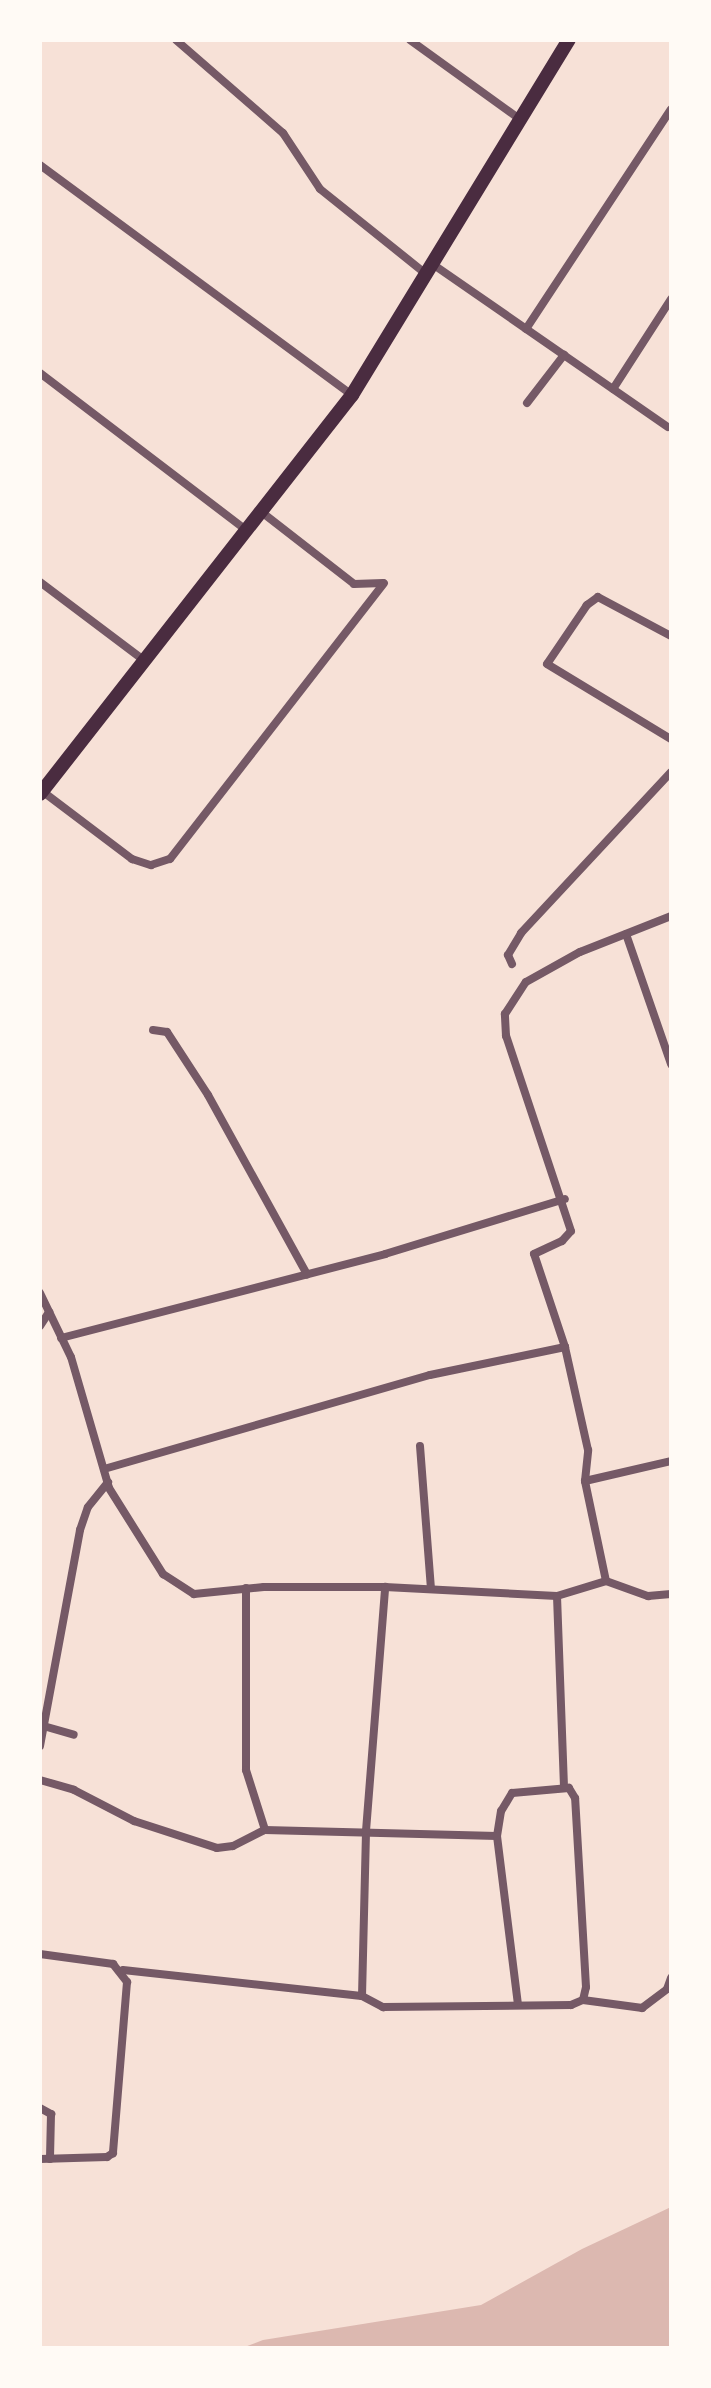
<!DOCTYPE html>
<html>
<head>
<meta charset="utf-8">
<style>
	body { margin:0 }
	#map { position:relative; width:711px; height:2388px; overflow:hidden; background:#f7e1d7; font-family:Arial,sans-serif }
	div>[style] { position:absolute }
	.water>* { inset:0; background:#dcb8b0 }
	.minor>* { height:8px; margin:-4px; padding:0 4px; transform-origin:4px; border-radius:4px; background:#755966 }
	.secondary>* { height:14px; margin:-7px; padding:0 7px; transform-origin:7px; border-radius:7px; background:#4a2c40 }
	span { translate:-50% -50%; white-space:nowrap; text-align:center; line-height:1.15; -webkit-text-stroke:6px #fffaf5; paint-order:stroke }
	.frame { position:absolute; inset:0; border:42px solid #fffaf5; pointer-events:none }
</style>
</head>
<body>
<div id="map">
	<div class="water">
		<i style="clip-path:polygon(671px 2207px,671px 2348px,242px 2348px,263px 2340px,481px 2305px,582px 2249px)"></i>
	</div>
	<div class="minor">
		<i style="left:176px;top:40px;width:142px;rotate:41deg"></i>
		<i style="left:283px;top:133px;width:67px;rotate:56.5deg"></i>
		<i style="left:320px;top:189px;width:134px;rotate:38.7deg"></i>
		<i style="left:410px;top:40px;width:133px;rotate:35.8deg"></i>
		<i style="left:40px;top:165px;width:388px;rotate:36.4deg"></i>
		<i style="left:431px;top:263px;width:288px;rotate:34.7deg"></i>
		<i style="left:526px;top:329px;width:263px;rotate:-56.6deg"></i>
		<i style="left:40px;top:373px;width:258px;rotate:37.3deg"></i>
		<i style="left:613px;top:389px;width:107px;rotate:-57.2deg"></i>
		<i style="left:527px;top:403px;width:61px;rotate:-52.4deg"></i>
		<i style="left:259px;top:510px;width:120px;rotate:37.9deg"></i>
		<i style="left:354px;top:584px;width:29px;rotate:-2deg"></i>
		<i style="left:40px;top:582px;width:128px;rotate:37deg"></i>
		<i style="left:671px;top:636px;width:83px;rotate:-151.9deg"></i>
		<i style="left:598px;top:597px;width:14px;rotate:144deg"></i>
		<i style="left:587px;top:605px;width:71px;rotate:124.1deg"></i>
		<i style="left:547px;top:664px;width:145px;rotate:31.2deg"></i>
		<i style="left:42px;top:791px;width:113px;rotate:37.1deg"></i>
		<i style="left:132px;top:859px;width:20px;rotate:18deg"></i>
		<i style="left:151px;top:865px;width:20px;rotate:-18deg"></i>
		<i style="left:170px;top:859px;width:349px;rotate:-52.2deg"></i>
		<i style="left:626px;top:934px;width:138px;rotate:70.9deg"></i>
		<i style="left:512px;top:964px;width:10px;rotate:-114deg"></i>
		<i style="left:508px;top:955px;width:26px;rotate:-59deg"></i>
		<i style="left:521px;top:933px;width:220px;rotate:-47deg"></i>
		<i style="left:153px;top:1030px;width:14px;rotate:8deg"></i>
		<i style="left:167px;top:1032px;width:75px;rotate:56.9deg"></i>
		<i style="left:208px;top:1095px;width:205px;rotate:61.1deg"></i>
		<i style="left:40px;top:1293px;width:71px;rotate:64.2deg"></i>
		<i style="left:71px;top:1357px;width:136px;rotate:73.8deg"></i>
		<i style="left:109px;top:1488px;width:102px;rotate:57.9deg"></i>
		<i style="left:163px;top:1574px;width:37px;rotate:33deg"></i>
		<i style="left:194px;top:1594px;width:70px;rotate:-5.7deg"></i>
		<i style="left:264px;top:1587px;width:121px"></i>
		<i style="left:385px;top:1587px;width:172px;rotate:3deg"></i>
		<i style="left:557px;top:1596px;width:51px;rotate:-17deg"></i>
		<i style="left:606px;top:1581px;width:45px;rotate:19.7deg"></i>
		<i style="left:648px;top:1596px;width:23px;rotate:-5deg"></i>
		<i style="left:40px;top:1326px;width:17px;rotate:-57deg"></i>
		<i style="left:61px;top:1338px;width:335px;rotate:-14.5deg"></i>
		<i style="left:385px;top:1254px;width:188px;rotate:-17deg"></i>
		<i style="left:420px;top:1446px;width:143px;rotate:85.6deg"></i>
		<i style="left:104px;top:1469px;width:339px;rotate:-16.1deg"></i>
		<i style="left:430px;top:1375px;width:138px;rotate:-11.7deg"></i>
		<i style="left:585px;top:1481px;width:88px;rotate:-13.1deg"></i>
		<i style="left:606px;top:1581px;width:102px;rotate:-101.9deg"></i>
		<i style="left:585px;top:1481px;width:31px;rotate:-84deg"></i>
		<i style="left:588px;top:1450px;width:106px;rotate:-102.6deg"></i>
		<i style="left:565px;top:1347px;width:98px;rotate:-108.4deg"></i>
		<i style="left:534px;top:1254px;width:31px;rotate:-25deg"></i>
		<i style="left:562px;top:1241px;width:13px;rotate:-48deg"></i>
		<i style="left:571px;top:1231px;width:206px;rotate:-108.4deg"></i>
		<i style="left:506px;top:1036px;width:22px;rotate:-93deg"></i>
		<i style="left:505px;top:1014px;width:38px;rotate:-57deg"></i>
		<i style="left:526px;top:982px;width:62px;rotate:-29.1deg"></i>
		<i style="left:580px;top:952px;width:98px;rotate:-21.6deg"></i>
		<i style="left:246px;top:1588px;width:182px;rotate:90deg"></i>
		<i style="left:246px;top:1770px;width:63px;rotate:72.4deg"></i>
		<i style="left:557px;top:1596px;width:192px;rotate:87.9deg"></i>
		<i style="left:40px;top:1725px;width:35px;rotate:16deg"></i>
		<i style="left:40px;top:1746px;width:220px;rotate:-79.5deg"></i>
		<i style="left:80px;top:1530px;width:24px;rotate:-71deg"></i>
		<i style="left:88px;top:1507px;width:32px;rotate:-51deg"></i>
		<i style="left:40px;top:1780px;width:35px;rotate:16deg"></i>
		<i style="left:74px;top:1790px;width:68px;rotate:27.3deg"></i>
		<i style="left:134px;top:1821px;width:87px;rotate:18deg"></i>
		<i style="left:217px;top:1848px;width:16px;rotate:-7deg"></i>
		<i style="left:233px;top:1846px;width:36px;rotate:-27deg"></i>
		<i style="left:265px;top:1830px;width:232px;rotate:1.5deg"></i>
		<i style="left:40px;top:1954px;width:74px;rotate:7.8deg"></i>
		<i style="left:113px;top:1964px;width:23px;rotate:52deg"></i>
		<i style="left:127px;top:1982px;width:172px;rotate:94.7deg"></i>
		<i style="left:113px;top:2153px;width:7px;rotate:146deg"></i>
		<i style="left:107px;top:2157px;width:67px;rotate:178.3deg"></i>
		<i style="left:123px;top:1970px;width:240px;rotate:6.2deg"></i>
		<i style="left:362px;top:1996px;width:24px;rotate:28deg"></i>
		<i style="left:383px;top:2007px;width:188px;rotate:-0.6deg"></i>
		<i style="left:571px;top:2005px;width:13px;rotate:-23deg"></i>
		<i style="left:583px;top:2000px;width:13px;rotate:-77deg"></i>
		<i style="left:586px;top:1987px;width:189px;rotate:-93.3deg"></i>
		<i style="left:575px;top:1798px;width:12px;rotate:-121deg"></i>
		<i style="left:569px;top:1788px;width:57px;rotate:175deg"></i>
		<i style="left:512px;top:1793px;width:21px;rotate:121deg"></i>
		<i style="left:501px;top:1811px;width:25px;rotate:99deg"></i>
		<i style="left:497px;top:1836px;width:169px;rotate:82.9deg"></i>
		<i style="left:362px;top:1996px;width:165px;rotate:-88.6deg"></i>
		<i style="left:366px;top:1831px;width:245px;rotate:-85.5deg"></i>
		<i style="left:583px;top:2000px;width:60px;rotate:7.7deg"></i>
		<i style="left:642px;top:2008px;width:31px;rotate:-37deg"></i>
		<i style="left:667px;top:1989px;width:12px;rotate:-70deg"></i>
		<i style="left:40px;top:2108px;width:13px;rotate:29deg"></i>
		<i style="left:51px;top:2114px;width:45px;rotate:91.3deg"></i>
	</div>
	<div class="secondary">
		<i style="left:40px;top:794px;width:507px;rotate:-51.98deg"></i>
		<i style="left:352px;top:395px;width:416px;rotate:-58.6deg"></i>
	</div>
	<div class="frame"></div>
</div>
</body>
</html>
